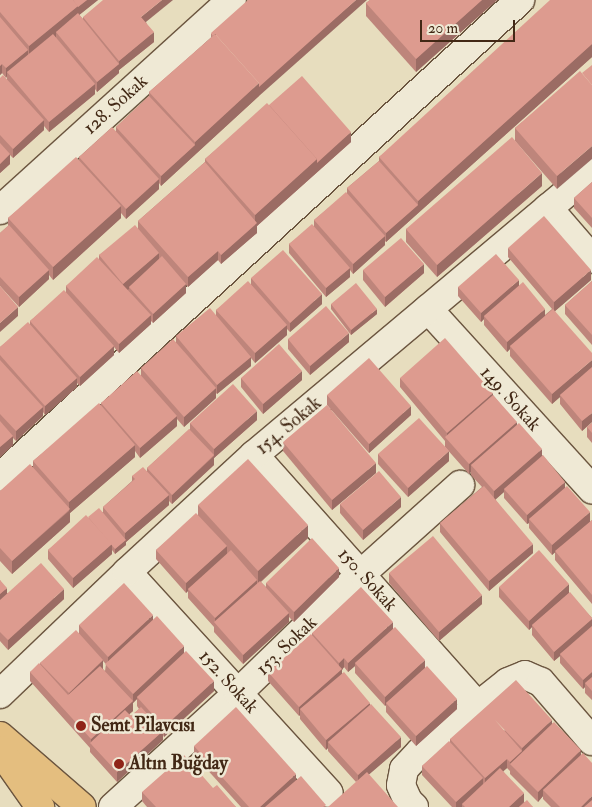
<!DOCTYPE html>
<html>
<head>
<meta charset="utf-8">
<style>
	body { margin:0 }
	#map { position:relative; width:592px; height:807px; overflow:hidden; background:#e7ddbe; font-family:"IM FELL Double Pica",serif }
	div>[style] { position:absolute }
	.roads { filter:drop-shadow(1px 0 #6b553f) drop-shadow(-1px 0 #6b553f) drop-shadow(0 1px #6b553f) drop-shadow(0 -1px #6b553f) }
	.minor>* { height:28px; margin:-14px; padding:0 14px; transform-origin:14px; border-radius:14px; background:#efe9d5 }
	.major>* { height:28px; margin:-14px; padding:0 14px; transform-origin:14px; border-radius:14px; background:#e4be7f }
	.wall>* { inset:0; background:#be857b }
	.shaded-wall>* { inset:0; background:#9b6c64 }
	.building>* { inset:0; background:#dd9b8f }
	.dots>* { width:14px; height:14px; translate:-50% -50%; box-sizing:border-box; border:2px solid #efe9d5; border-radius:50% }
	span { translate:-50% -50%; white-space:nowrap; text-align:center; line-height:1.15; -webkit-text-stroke:5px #efe9d5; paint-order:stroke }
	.street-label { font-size:19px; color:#422815 }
	.poi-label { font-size:19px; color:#422815; font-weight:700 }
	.left { translate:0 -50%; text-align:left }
	.scale { position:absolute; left:420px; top:20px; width:95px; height:22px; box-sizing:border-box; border:2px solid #422815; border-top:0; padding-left:6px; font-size:15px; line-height:18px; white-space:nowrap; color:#422815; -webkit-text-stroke:4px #efe9d5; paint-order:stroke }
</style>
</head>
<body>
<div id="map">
	<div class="roads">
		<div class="minor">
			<i style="left:548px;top:208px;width:67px;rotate:49.2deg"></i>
			<i style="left:0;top:210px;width:313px;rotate:-42.2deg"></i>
			<i style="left:428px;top:309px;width:244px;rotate:47.7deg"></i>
			<i style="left:254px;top:455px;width:336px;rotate:48.3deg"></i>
			<i style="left:0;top:477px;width:706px;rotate:-42.53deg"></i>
			<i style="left:127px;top:572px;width:299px;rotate:47.6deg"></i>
			<i style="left:0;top:694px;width:176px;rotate:-43.8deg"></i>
			<i style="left:127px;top:572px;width:173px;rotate:-42.7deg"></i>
			<i style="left:254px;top:455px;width:441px;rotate:-40deg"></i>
			<i style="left:113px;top:807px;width:169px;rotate:-42.4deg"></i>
			<i style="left:238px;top:693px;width:173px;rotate:-44.1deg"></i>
			<i style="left:362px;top:573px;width:132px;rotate:-41.9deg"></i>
			<i style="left:414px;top:807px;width:8px;rotate:-135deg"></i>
			<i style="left:408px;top:801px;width:17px;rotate:-114deg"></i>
			<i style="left:401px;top:785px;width:16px;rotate:-79deg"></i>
			<i style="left:404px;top:769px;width:23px;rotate:-47deg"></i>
			<i style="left:420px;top:752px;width:112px;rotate:-38.5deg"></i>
			<i style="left:508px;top:682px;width:18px;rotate:-22deg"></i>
			<i style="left:525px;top:675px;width:17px;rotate:24deg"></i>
			<i style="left:541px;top:682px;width:78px;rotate:49.2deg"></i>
		</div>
		<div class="major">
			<i style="left:0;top:736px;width:108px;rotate:40.9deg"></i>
			<i style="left:0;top:750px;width:70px;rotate:54.9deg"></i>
		</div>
	</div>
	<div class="wall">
		<i style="clip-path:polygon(0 0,98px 0,79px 15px,83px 19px,83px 17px,146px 22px,154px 42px,119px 70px,119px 73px,97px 92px,95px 89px,95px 94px,49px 132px,44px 126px,44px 130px,13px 158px,10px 155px,10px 164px,0 173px,0 78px,7px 80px,7px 76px,6px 78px,2px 73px,0 75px)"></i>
		<i style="clip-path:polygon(370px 0,497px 0,416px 72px,366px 16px,366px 3px)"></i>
		<i style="clip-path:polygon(592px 0,592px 57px,386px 242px,385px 241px,385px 245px,353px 274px,350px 270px,350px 277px,326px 297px,289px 253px,289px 244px,314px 226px,314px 220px,347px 193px,347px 188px,379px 161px,379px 157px)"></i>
		<i style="clip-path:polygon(211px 33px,259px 96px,161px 186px,159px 183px,159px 189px,126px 219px,121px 213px,121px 218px,53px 280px,49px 275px,49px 279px,19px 307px,0 286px,0 233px,8px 226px,8px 218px,79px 160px,79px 157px,116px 131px,116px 127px,149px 96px,149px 92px,211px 38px)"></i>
		<i style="clip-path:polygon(582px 73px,557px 189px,515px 141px,515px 128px)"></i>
		<i style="clip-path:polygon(269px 105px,351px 142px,257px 226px,257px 233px,221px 264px,218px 260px,188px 287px,186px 285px,186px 293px,153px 323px,151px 321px,151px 324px,119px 353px,114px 347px,114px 355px,80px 386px,77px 383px,77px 387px,45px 415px,43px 412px,43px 416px,16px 441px,13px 438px,13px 445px,0 457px,0 347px,30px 324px,30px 321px,66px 292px,66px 286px,99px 259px,99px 255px,138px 229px,138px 221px,205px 162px,205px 159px)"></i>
		<i style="clip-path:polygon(592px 182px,592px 228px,574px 208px,574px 198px)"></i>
		<i style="clip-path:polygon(542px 186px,437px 277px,406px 242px,406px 229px)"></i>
		<i style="clip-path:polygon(508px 248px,591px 280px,555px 311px,592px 422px,582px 431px,560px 404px,560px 397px,552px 404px,510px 356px,510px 349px,507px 352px,484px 325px,484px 319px,481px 322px,458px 296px,458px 287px,519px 286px,545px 315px,552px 309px,508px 257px)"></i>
		<i style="clip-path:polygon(363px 270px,424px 273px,385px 307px,363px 280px)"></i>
		<i style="clip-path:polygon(251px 278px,322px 304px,290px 332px,287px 329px,287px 335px,255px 363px,251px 358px,251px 366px,217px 394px,216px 393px,216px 398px,184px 427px,177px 419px,177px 426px,140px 458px,135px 451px,135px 457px,70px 513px,70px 522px,12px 574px,0 561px,0 491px,33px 467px,33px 461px,101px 405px,101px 403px,141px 375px,141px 368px,176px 342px,176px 336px,216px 316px,216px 310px,251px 284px)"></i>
		<i style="clip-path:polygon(592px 281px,592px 345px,565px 314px,565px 305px)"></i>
		<i style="clip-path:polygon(331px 304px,377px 314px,351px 335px,331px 309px)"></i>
		<i style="clip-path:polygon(288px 339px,349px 342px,310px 375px,288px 349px)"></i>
		<i style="clip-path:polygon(241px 378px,302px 380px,263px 414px,241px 387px)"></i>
		<i style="clip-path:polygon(400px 378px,493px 395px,542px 456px,590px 522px,592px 520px,592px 604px,555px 560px,555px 552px,552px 555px,529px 528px,529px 523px,527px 524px,504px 498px,504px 492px,495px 499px,533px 553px,489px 591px,440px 532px,440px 523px,482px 487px,471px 475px,471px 472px,469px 474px,445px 447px,445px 441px,400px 387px)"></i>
		<i style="clip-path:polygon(327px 395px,411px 415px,369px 453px,327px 405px)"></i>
		<i style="clip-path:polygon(257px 420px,214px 458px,214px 465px,172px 504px,169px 501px,169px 505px,126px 542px,126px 545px,115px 554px,112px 550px,112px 554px,73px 588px,48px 559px,48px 550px,88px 518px,103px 512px,103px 507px,132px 481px,132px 476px,147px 471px,147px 468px,190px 429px,190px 423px)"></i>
		<i style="clip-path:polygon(592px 423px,592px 443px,587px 437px,587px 427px)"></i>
		<i style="clip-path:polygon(283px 442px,376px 473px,332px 510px,283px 451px)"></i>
		<i style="clip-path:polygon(378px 454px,449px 461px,408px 497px,378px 464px)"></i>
		<i style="clip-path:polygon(340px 504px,401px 507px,363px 540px,340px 513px)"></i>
		<i style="clip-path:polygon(198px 505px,308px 538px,261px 582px,266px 587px,266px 583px,339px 577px,294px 622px,289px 617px,289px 622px,243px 664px,214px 632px,214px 627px,188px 598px,188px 591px,186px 593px,156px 559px,156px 550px,198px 515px)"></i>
		<i style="clip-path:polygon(389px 573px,482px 604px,439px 641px,389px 583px)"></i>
		<i style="clip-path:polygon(0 580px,7px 593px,64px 599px,8px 650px,0 641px)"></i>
		<i style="clip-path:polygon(499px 587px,569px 593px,592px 618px,592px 700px,585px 693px,585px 687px,583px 689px,560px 663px,560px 656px,554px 661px,532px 635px,532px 627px,529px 630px,499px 597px)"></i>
		<i style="clip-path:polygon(evenodd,153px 620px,184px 653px,214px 691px,164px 737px,163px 735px,163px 740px,117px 782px,90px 752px,90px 748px,30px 681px,30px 672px,40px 665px,40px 663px,79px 633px,79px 625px,153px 620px,103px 661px,106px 664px,105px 671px,103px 669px,103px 661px,153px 620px,137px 699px,137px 706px,139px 709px,131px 716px,129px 714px,133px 711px,133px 703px,137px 699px)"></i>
		<i style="clip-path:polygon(393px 629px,425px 668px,457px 709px,416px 746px,386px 712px,386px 705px,385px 706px,355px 673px,355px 666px,348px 672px,344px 667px,342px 670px,342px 673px,370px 705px,401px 747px,369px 774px,356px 782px,328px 751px,328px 748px,326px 750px,300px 719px,300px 715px,299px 716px,268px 681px,268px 672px,312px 635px,312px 633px)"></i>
		<i style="clip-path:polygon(552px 723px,581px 755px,592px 807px,551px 807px,543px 799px,543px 796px,538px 802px,510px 774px,510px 771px,507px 768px,503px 771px,524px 802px,533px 807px,452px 807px,422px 775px,422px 766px,450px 742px,450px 739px)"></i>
		<i style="clip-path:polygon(194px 746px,296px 781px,326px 807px,241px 807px,194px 755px)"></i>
		<i style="clip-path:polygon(213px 788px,236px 807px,147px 807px,142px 801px,142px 792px)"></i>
	</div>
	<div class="shaded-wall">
		<i style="clip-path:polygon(87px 0,98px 0,78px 16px,78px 7px)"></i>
		<i style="clip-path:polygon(162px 0,173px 0,141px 26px,141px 17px)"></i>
		<i style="clip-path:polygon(356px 0,367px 0,259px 96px,161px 186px,161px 176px,195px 145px,195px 142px,259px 83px)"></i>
		<i style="clip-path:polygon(482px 0,497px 0,416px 72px,416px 59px)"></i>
		<i style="clip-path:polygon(78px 6px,78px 18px,56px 32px,56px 37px,29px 59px,29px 46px)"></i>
		<i style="clip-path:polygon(154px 32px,154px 42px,119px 70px,119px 73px,97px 92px,97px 82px,119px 64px,119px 61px)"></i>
		<i style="clip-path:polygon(592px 44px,592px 57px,386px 242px,386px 233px,418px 205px,418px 201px)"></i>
		<i style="clip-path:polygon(28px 50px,28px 59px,7px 72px,7px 76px,6px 78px,6px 68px)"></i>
		<i style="clip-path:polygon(2px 64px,2px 73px,0 75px,0 66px)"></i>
		<i style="clip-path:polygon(95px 84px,95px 94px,49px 132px,49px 122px)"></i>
		<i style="clip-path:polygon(44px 120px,44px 130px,13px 158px,13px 149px)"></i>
		<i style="clip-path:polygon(351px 132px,351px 142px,257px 226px,257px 233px,221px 264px,221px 255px,255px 225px,255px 215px,317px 159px)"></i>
		<i style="clip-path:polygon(592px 146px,592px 159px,557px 189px,557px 176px)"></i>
		<i style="clip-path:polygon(10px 154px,10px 164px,0 173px,0 164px)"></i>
		<i style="clip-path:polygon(542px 173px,542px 186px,437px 277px,437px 265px)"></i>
		<i style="clip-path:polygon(159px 179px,159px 189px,126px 219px,126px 209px)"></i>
		<i style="clip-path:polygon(121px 206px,121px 218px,53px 280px,53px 267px)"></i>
		<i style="clip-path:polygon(385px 236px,385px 245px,353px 274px,353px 264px)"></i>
		<i style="clip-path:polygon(218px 251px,218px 260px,188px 287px,188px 277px)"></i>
		<i style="clip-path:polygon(159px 253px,159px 263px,129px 287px,129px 289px,123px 293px,123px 284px)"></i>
		<i style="clip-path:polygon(424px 264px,424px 273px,385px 307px,385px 297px)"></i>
		<i style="clip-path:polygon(350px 268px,350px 277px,326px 297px,326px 288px)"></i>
		<i style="clip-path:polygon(49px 270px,49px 279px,19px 307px,19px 297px)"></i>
		<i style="clip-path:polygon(591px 270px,591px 280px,554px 312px,554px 302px)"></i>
		<i style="clip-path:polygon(519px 280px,519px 289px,484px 316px,484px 319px,481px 322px,481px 313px)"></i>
		<i style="clip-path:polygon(186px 284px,186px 293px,153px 323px,153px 314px)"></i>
		<i style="clip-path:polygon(322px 294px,322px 304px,290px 332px,290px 323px)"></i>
		<i style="clip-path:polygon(18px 307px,18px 316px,0 332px,0 323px)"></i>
		<i style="clip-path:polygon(377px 309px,377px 314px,351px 335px,351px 330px)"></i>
		<i style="clip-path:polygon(545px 309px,545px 319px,510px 346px,510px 349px,507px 352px,507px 342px)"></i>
		<i style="clip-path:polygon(151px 315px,151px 324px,119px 353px,119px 344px)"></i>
		<i style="clip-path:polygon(287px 325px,287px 335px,255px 363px,255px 353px)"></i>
		<i style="clip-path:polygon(349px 333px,349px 342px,310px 375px,310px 366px)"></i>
		<i style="clip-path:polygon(114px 346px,114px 355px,80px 386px,80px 377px)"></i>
		<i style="clip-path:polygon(251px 357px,251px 366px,217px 394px,217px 385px)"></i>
		<i style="clip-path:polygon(592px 360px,592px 369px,560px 395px,560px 397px,552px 404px,552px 394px)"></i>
		<i style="clip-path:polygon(302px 371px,302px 380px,263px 414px,263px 404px)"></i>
		<i style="clip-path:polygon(77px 378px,77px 387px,45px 415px,45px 406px)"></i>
		<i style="clip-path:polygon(216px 388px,216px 398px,184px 427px,184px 417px)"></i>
		<i style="clip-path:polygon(493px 393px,493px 402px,447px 439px,447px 433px)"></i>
		<i style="clip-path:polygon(411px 406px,411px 415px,369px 453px,369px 444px)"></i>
		<i style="clip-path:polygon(43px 407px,43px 416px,16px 441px,16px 431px)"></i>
		<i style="clip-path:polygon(257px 411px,257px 420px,214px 458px,214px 465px,172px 504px,172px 495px,214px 456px,214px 449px)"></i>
		<i style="clip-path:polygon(592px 413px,592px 422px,582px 431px,582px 421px)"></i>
		<i style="clip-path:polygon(177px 416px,177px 426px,140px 458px,140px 448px)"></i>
		<i style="clip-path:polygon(517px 422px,517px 432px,471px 465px,471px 472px,469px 474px,469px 464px)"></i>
		<i style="clip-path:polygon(13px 436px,13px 445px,0 457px,0 447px)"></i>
		<i style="clip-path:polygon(135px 445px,135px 457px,70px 513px,70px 522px,12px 574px,12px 561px,69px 511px,69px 502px)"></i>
		<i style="clip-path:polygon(542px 449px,542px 458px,504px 489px,504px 492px,494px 501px,494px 491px)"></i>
		<i style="clip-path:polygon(449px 451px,449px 461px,408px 497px,408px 488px)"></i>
		<i style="clip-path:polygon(376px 463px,376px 473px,332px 510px,332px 500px)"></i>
		<i style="clip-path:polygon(565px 482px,565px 491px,529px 519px,529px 523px,527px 524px,527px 515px)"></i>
		<i style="clip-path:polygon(169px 495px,169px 505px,126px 542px,126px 545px,115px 554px,115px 549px,125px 540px,125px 533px)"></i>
		<i style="clip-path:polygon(401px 497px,401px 507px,363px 540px,363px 530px)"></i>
		<i style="clip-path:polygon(590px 512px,590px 522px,552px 555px,552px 545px)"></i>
		<i style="clip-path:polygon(308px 525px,308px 538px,258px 584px,258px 571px)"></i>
		<i style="clip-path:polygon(112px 544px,112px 554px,73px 588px,73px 578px)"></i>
		<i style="clip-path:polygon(533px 544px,533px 553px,489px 591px,489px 581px)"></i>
		<i style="clip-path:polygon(227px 546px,227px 555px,188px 589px,188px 591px,186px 593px,186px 583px)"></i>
		<i style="clip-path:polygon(339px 568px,339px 577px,294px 622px,294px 612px)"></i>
		<i style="clip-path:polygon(257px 580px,257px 589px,215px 623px,215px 618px)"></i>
		<i style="clip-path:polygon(569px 584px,569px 593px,532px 625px,532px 627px,529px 630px,529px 621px)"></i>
		<i style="clip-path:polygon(7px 588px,7px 598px,0 604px,0 594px)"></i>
		<i style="clip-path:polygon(64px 589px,64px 599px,8px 650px,8px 640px)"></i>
		<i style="clip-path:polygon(482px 595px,482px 604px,439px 641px,439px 632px)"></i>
		<i style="clip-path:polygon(289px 613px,289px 622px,243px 664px,243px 655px)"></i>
		<i style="clip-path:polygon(153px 615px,153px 624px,108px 666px,108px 657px)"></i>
		<i style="clip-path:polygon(592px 619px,592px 629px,560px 654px,560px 656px,554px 661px,554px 652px)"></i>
		<i style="clip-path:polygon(393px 622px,393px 631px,355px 663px,355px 666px,348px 672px,348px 663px)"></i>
		<i style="clip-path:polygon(184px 646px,184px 656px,137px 697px,137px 699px,133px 703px,133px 694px)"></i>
		<i style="clip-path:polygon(344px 658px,344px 667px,342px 670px,342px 678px,300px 709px,300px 715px,299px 716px,299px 707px,339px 671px,339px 663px)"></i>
		<i style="clip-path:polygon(103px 660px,103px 669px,69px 702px,69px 693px)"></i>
		<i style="clip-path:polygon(425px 660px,425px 670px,386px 703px,386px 705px,385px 706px,385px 697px)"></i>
		<i style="clip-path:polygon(592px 672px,592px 682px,585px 683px,585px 687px,583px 689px,583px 680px)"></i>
		<i style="clip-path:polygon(214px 681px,214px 691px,164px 737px,164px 727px)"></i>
		<i style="clip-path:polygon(457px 699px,457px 709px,416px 746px,416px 736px)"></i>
		<i style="clip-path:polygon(133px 701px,133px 711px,94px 746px,91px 744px,91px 739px)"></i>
		<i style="clip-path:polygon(370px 703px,370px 712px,328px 742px,328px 748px,326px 750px,326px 740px)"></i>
		<i style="clip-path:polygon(552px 720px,552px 729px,510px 764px,510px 762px,522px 751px,522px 748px)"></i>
		<i style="clip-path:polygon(163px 731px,163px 740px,117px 782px,117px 772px)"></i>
		<i style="clip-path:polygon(401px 737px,401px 747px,358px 784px,358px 775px)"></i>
		<i style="clip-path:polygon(581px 750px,581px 760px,543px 790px,543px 796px,538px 802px,538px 792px)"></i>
		<i style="clip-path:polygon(507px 759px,507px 768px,485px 788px,485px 778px)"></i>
		<i style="clip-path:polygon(296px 774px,296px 783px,270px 807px,260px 807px)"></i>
		<i style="clip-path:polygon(483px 778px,483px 787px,462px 804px,462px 807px,456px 807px,456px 802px)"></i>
		<i style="clip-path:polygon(524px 793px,524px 802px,519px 807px,509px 807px)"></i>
		<i style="clip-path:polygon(592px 796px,592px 806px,591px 807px,581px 807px)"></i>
	</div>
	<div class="building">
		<i style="clip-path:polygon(0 0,73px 0,78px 6px,29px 46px,0 12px)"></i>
		<i style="clip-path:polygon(73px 0,87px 0,78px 7px)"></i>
		<i style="clip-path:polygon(103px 0,162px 0,141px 17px,154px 32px,119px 61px,83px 17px)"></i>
		<i style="clip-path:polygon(248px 0,356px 0,259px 87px,259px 83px,215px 34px,213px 36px,211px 33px)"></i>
		<i style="clip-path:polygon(370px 0,482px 0,416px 59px,366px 3px)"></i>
		<i style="clip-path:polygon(550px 0,592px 0,592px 44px,418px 201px,379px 157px)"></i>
		<i style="clip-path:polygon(78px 13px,119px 64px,97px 82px,56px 32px)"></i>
		<i style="clip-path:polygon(0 17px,28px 50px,6px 68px,2px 64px,0 66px)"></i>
		<i style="clip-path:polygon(53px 34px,95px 84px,49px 122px,7px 72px)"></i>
		<i style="clip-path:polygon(215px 34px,259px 83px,195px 142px,149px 92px)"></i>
		<i style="clip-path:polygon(592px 65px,592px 85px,582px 73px)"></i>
		<i style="clip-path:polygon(580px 71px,592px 85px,592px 146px,557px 176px,515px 128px)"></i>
		<i style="clip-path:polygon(3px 75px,44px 120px,13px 149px,0 135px,0 78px)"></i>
		<i style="clip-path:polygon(302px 76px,351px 132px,317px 163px,317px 159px,269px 105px)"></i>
		<i style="clip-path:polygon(149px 96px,195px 145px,161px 176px,116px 127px)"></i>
		<i style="clip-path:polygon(267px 103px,317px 159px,255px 215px,205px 159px)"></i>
		<i style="clip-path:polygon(112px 127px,159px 179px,126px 209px,79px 157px)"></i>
		<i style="clip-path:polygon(512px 137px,542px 173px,437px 265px,406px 229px)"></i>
		<i style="clip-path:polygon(0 143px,10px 154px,0 164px)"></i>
		<i style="clip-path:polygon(76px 157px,121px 206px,53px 267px,8px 218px)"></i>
		<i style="clip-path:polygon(379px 161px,418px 205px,386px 233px,347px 188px)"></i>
		<i style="clip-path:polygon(205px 162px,257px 223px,221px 255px,218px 251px,188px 277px,138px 221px)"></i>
		<i style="clip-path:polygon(592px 182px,592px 218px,574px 198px)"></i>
		<i style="clip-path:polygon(346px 192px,385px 236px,353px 264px,314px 220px)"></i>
		<i style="clip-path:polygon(544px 216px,591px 270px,554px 302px,508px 248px)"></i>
		<i style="clip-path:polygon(312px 224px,350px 268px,326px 288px,289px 244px)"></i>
		<i style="clip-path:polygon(9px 225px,49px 270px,19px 297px,0 277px,0 233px)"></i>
		<i style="clip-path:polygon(135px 225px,159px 253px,123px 284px,99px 255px)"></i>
		<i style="clip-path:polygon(401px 238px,424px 264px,385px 297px,363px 270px)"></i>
		<i style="clip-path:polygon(283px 250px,322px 294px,290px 323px,251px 278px)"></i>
		<i style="clip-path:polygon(496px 254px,519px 280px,481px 313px,458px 287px)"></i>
		<i style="clip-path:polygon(162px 256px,186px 284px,153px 314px,129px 287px)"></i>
		<i style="clip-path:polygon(97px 257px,151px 315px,119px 344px,66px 286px)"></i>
		<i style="clip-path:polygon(248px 281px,287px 325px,255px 353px,216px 310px)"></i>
		<i style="clip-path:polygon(592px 281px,592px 335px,565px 305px)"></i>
		<i style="clip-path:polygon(523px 282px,545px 309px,507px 342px,484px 316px)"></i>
		<i style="clip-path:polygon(356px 283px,377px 309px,351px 330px,331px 304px)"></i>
		<i style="clip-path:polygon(0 286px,18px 307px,0 323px)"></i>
		<i style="clip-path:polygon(64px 290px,114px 346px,80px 377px,30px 321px)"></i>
		<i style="clip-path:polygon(326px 306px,349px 333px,310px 366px,288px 339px)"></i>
		<i style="clip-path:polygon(210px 308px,251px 357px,217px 385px,176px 336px)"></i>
		<i style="clip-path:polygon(553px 309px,592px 353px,592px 360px,552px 394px,510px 346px)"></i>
		<i style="clip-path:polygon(28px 322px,77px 378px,45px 406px,0 355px,0 347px)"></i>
		<i style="clip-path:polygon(445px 338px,493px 393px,447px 433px,400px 378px)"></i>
		<i style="clip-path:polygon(173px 339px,216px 388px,184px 417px,141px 368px)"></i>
		<i style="clip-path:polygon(279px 344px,302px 371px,263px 404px,241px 378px)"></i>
		<i style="clip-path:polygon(369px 358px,411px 406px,369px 444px,327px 395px)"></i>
		<i style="clip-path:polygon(0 360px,43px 407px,16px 431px,0 414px)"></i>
		<i style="clip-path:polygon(592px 367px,592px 413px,582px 421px,560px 395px)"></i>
		<i style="clip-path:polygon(137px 371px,177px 416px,140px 448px,101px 403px)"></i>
		<i style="clip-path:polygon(233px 384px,257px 411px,214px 449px,190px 423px)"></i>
		<i style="clip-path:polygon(493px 395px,517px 422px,469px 464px,445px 437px)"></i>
		<i style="clip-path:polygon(99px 403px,135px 445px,69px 502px,33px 461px)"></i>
		<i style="clip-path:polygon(327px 405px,376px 463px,332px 500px,283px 442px)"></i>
		<i style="clip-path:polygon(419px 418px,449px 451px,408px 488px,378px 454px)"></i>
		<i style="clip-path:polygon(0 421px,13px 436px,0 447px)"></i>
		<i style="clip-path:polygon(519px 423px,542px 449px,494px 491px,471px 465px)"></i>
		<i style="clip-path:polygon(592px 423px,592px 433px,587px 427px)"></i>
		<i style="clip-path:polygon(189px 429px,214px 455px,172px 495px,147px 468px)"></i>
		<i style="clip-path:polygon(543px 455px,565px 482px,527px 515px,504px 489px)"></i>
		<i style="clip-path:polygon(248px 459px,308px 525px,258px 571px,198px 505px)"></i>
		<i style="clip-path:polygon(30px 464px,70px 509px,12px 561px,0 548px,0 491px)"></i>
		<i style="clip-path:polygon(143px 467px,169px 495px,125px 533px,103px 507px,135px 479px,132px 476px)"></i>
		<i style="clip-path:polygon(379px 471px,401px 497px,363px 530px,340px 504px)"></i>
		<i style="clip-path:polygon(484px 486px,533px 544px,489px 581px,440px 523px)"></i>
		<i style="clip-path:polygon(567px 486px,590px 512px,552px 545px,529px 519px)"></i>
		<i style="clip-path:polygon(99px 508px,126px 540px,115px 549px,88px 517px)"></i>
		<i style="clip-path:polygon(196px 513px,227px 546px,186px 583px,156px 550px)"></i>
		<i style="clip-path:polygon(86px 515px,112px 544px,73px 578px,48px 550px)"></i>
		<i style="clip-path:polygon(592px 520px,592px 595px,555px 551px)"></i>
		<i style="clip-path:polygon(433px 536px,482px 595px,439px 632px,389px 573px)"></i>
		<i style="clip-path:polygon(312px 538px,339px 568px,294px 612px,266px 583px)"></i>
		<i style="clip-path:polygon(231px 550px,257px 580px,215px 618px,188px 589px)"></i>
		<i style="clip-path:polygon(539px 550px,569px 584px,529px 621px,499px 587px)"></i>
		<i style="clip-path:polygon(41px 563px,64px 589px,8px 640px,0 632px,0 600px)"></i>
		<i style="clip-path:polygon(0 580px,7px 588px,0 594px)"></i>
		<i style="clip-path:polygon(260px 581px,289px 613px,243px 655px,214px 622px)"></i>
		<i style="clip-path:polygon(124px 583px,153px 615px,108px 657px,79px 625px)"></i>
		<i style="clip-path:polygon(361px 587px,393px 622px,348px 663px,344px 658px,339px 663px,312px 633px)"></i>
		<i style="clip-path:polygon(570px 592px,592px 618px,592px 619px,554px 652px,532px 625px)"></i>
		<i style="clip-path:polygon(157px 616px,184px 646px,133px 694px,105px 664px)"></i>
		<i style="clip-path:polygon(592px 626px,592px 672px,583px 680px,560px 654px)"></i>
		<i style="clip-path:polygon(395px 627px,425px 660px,385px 697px,355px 663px)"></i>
		<i style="clip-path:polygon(76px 630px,103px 660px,69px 693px,40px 663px)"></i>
		<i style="clip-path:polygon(311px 634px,342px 669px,299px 707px,268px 672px)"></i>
		<i style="clip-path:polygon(186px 651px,214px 681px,164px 727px,137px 697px)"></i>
		<i style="clip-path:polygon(39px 663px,68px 695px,100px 666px,133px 701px,91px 739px,30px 672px)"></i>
		<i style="clip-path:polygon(427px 666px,457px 699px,416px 736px,386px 703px)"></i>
		<i style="clip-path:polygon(344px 672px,370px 703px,326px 740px,300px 709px)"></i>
		<i style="clip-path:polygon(592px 677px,592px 691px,585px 683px)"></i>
		<i style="clip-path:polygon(516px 680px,552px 720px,522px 748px,495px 720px,522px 751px,510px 762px,507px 759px,485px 778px,450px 739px)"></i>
		<i style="clip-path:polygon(371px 704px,401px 737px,358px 775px,328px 742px)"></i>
		<i style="clip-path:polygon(141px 707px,163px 731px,117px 772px,90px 743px,125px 710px,131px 716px)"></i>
		<i style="clip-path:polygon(236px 707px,296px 774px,260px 807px,249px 807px,194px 746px)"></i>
		<i style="clip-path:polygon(554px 722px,581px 750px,538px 792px,510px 764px)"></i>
		<i style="clip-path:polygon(449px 741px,483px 778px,456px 802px,422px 766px)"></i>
		<i style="clip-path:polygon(583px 753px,592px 763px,592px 796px,581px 807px,560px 807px,543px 790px)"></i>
		<i style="clip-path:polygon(184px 755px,213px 788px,217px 785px,236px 807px,156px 807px,142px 792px)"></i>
		<i style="clip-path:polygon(500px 768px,524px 793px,509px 807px,465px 807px,462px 804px)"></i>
		<i style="clip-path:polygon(367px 772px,398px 807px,328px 807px)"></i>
		<i style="clip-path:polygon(301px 776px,326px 805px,323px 807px,265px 807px)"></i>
		<i style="clip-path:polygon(527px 800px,533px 807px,519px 807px)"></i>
		<i style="clip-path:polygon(592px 800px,592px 807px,584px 807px)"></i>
	</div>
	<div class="dots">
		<i style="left:81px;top:726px;background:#8f2418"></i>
		<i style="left:119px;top:764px;background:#8f2418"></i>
	</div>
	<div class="street-label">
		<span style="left:116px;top:105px;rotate:-42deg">128. Sokak</span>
		<span style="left:510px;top:399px;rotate:48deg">149. Sokak</span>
		<span style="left:289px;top:426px;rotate:-40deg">154. Sokak</span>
		<span style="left:367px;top:580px;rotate:48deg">150. Sokak</span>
		<span style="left:287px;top:646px;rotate:-44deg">153. Sokak</span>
		<span style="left:228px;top:682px;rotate:48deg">152. Sokak</span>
	</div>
	<div class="poi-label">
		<span class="left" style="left:91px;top:726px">Semt Pilavcısı</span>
		<span class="left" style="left:129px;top:764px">Altın Buğday</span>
	</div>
	<div class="scale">20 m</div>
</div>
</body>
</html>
